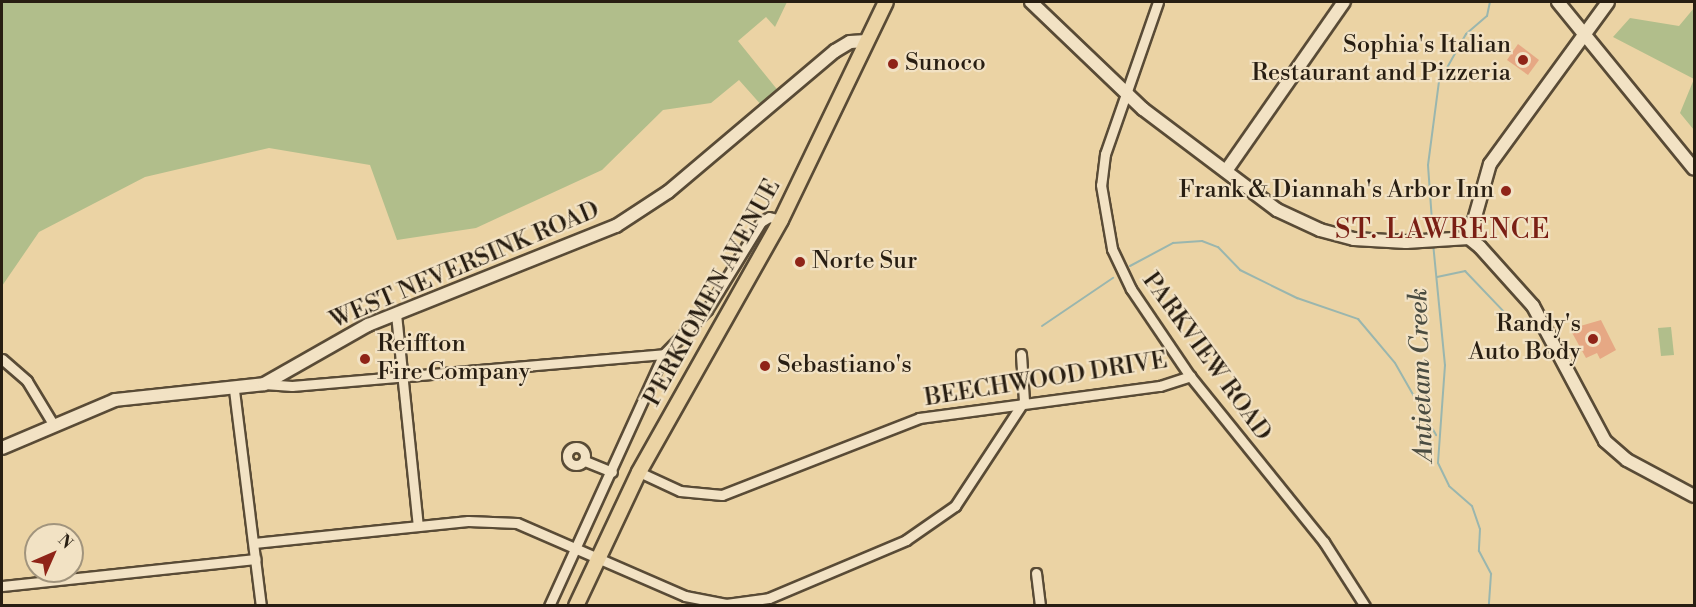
<!DOCTYPE html>
<html>
<head>
<meta charset="utf-8">
<style>
	body { margin:0 }
	#map { position:relative; width:1696px; height:607px; overflow:hidden; background:#ebd3a4; font-family:"Libre Bodoni",serif }
	div>[style] { position:absolute }
	.green>* { inset:0; background:#b1be8b }
	.stream>* { height:2px; margin:-1px; padding:0 1px; transform-origin:1px; border-radius:1px; background:#9ab6ae }
	.building>* { inset:0; background:#e6a884 }
	.roads { filter:drop-shadow(2px 0 #594b36) drop-shadow(-2px 0 #594b36) drop-shadow(0 2px #594b36) drop-shadow(0 -2px #594b36) }
	.street>* { height:9px; margin:-4.5px; padding:0 4.5px; transform-origin:4.5px; border-radius:4.5px; background:#f2e2c4 }
	.street>.ring { margin:-4.5px; padding:0; box-sizing:content-box; background:none; border:9px solid #f2e2c4; border-radius:50% }
	.secondary>* { height:12px; margin:-6px; padding:0 6px; transform-origin:6px; border-radius:6px; background:#f2e2c4 }
	.primary>* { height:14px; margin:-7px; padding:0 7px; transform-origin:7px; border-radius:7px; background:#ebd3a4 }
	.dots>* { width:16px; height:16px; translate:-50% -50%; box-sizing:border-box; border:3px solid #f2e2c4; border-radius:50% }
	span { translate:-50% -50%; white-space:nowrap; text-align:center; line-height:1.15; -webkit-text-stroke:4.5px #f2e2c4; paint-order:stroke }
	.poi-label { font-size:24px; color:#281e12 }
	.right { translate:-100% -50%; text-align:right }
	.left { translate:0 -50%; text-align:left }
	.street-label { font-size:24px; color:#281e12 }
	.water-label { font-size:26px; color:#4a4c41; font-style:italic }
	.quarter-label { font-size:27px; color:#7a1f14; letter-spacing:1.5px }
	.frame { position:absolute; inset:0; border:3px solid #281e12; pointer-events:none }
	.north { position:absolute; left:24px; top:523px; width:60px; height:60px; box-sizing:border-box; background:#f2e2c4; border:2px solid #a1947d; border-radius:50%; rotate:45deg; font-size:16px; font-weight:700; line-height:24px; text-align:center; color:#281e12 }
	.north::after { content:''; display:block; margin:auto; width:21px; height:27px; background:#8f2418; clip-path:polygon(50% 0,100% 100%,50% 72%,0 100%) }
</style>
</head>
<body>
<div id="map">
	<div class="green">
		<i style="clip-path:polygon(2px 2px,787px 2px,775px 27px,766px 17px,738px 41px,780px 93px,763px 107px,739px 80px,711px 103px,663px 110px,602px 170px,476px 228px,397px 240px,370px 165px,269px 148px,145px 177px,39px 232px,2px 286px)"></i>
		<i style="clip-path:polygon(1694px 8px,1694px 130px,1680px 113px,1694px 79px,1613px 37px,1630px 18px,1679px 26px)"></i>
		<i style="clip-path:polygon(1671px 327px,1674px 355px,1661px 356px,1658px 328px)"></i>
	</div>
	<div class="stream">
		<i style="left:1433px;top:235px;width:70px;rotate:-94.1deg"></i>
		<i style="left:1428px;top:165px;width:84px;rotate:-82.5deg"></i>
		<i style="left:1439px;top:82px;width:55px;rotate:-60.6deg"></i>
		<i style="left:1466px;top:34px;width:28px;rotate:-41deg"></i>
		<i style="left:1487px;top:16px;width:14px;rotate:-78deg"></i>
		<i style="left:1433px;top:243px;width:123px;rotate:84.4deg"></i>
		<i style="left:1445px;top:365px;width:98px;rotate:94.1deg"></i>
		<i style="left:1438px;top:463px;width:25px;rotate:64deg"></i>
		<i style="left:1449px;top:486px;width:30px;rotate:41deg"></i>
		<i style="left:1472px;top:506px;width:24px;rotate:71deg"></i>
		<i style="left:1480px;top:529px;width:22px;rotate:93deg"></i>
		<i style="left:1479px;top:551px;width:26px;rotate:62deg"></i>
		<i style="left:1491px;top:574px;width:32px;rotate:94deg"></i>
		<i style="left:1130px;top:266px;width:49px;rotate:-28.1deg"></i>
		<i style="left:1173px;top:243px;width:29px;rotate:-4deg"></i>
		<i style="left:1202px;top:241px;width:17px;rotate:21deg"></i>
		<i style="left:1218px;top:247px;width:32px;rotate:46deg"></i>
		<i style="left:1240px;top:270px;width:64px;rotate:26.2deg"></i>
		<i style="left:1297px;top:298px;width:65px;rotate:19deg"></i>
		<i style="left:1358px;top:319px;width:57px;rotate:49.9deg"></i>
		<i style="left:1395px;top:363px;width:83px;rotate:60.3deg"></i>
		<i style="left:1437px;top:277px;width:29px;rotate:-12deg"></i>
		<i style="left:1465px;top:271px;width:61px;rotate:46.3deg"></i>
		<i style="left:1042px;top:326px;width:86px;rotate:-34.1deg"></i>
	</div>
	<div class="building">
		<i style="clip-path:polygon(1518px 44px,1539px 60px,1528px 75px,1507px 60px)"></i>
		<i style="clip-path:polygon(1601px 320px,1616px 350px,1600px 359px,1597px 353px,1586px 358px,1570px 329px)"></i>
	</div>
	<div class="roads">
		<div class="street">
			<i style="left:1158px;top:2px;width:161px;rotate:109.2deg"></i>
			<i style="left:1105px;top:154px;width:31px;rotate:97deg"></i>
			<i style="left:1101px;top:185px;width:65px;rotate:80.2deg"></i>
			<i style="left:1112px;top:249px;width:44px;rotate:64.6deg"></i>
			<i style="left:1131px;top:289px;width:105px;rotate:55.9deg"></i>
			<i style="left:1190px;top:376px;width:213px;rotate:51.1deg"></i>
			<i style="left:1324px;top:542px;width:76px;rotate:57.4deg"></i>
			<i style="left:396px;top:314px;width:213px;rotate:84.1deg"></i>
			<i style="left:2px;top:359px;width:33px;rotate:41deg"></i>
			<i style="left:27px;top:381px;width:50px;rotate:58.8deg"></i>
			<i style="left:264px;top:384px;width:28px;rotate:4deg"></i>
			<i style="left:292px;top:386px;width:373px;rotate:-4.9deg"></i>
			<i style="left:234px;top:390px;width:218px;rotate:82.9deg"></i>
			<i class="ring" style="left:567px;top:447px;width:9px;height:9px"></i>
			<i style="left:585px;top:461px;width:29px;rotate:22deg"></i>
			<i style="left:639px;top:472px;width:45px;rotate:24.9deg"></i>
			<i style="left:680px;top:491px;width:42px;rotate:5.4deg"></i>
			<i style="left:722px;top:495px;width:212px;rotate:-21.3deg"></i>
			<i style="left:919px;top:418px;width:243px;rotate:-7.6deg"></i>
			<i style="left:1160px;top:386px;width:32px;rotate:-18deg"></i>
			<i style="left:254px;top:543px;width:215px;rotate:-5.9deg"></i>
			<i style="left:468px;top:521px;width:49px;rotate:2.3deg"></i>
			<i style="left:517px;top:523px;width:183px;rotate:23.5deg"></i>
			<i style="left:685px;top:596px;width:42px;rotate:11deg"></i>
			<i style="left:726px;top:604px;width:43px;rotate:-7.9deg"></i>
			<i style="left:769px;top:598px;width:149px;rotate:-22.9deg"></i>
			<i style="left:906px;top:540px;width:60px;rotate:-34.8deg"></i>
			<i style="left:955px;top:506px;width:126px;rotate:-56.7deg"></i>
			<i style="left:1024px;top:401px;width:47px;rotate:-93.7deg"></i>
			<i style="left:1036px;top:573px;width:33px;rotate:83deg"></i>
			<i style="left:2px;top:586px;width:255px;rotate:-6.1deg"></i>
			<i style="left:549px;top:606px;width:277px;rotate:-65.5deg"></i>
			<i style="left:664px;top:354px;width:62px;rotate:-45.7deg"></i>
			<i style="left:707px;top:310px;width:103px;rotate:-58.5deg"></i>
			<i style="left:761px;top:222px;width:9px;rotate:-32deg"></i>
			<i style="left:769px;top:217px;width:12px;rotate:14deg"></i>
		</div>
		<div class="secondary">
			<i style="left:1031px;top:2px;width:155px;rotate:43.7deg"></i>
			<i style="left:1143px;top:109px;width:168px;rotate:37deg"></i>
			<i style="left:1277px;top:210px;width:47px;rotate:24.9deg"></i>
			<i style="left:1320px;top:230px;width:35px;rotate:15deg"></i>
			<i style="left:1354px;top:239px;width:52px;rotate:3.3deg"></i>
			<i style="left:1406px;top:242px;width:63px;rotate:-3.6deg"></i>
			<i style="left:1469px;top:238px;width:14px;rotate:39deg"></i>
			<i style="left:1480px;top:247px;width:79px;rotate:48.1deg"></i>
			<i style="left:1533px;top:306px;width:153px;rotate:61.9deg"></i>
			<i style="left:1605px;top:441px;width:29px;rotate:41deg"></i>
			<i style="left:1627px;top:460px;width:76px;rotate:28.2deg"></i>
			<i style="left:1558px;top:2px;width:215px;rotate:50.8deg"></i>
			<i style="left:1226px;top:171px;width:206px;rotate:-55.1deg"></i>
			<i style="left:1469px;top:238px;width:77px;rotate:-74.2deg"></i>
			<i style="left:1490px;top:164px;width:200px;rotate:-53.9deg"></i>
			<i style="left:2px;top:448px;width:123px;rotate:-23deg"></i>
			<i style="left:115px;top:400px;width:150px;rotate:-6.1deg"></i>
			<i style="left:264px;top:384px;width:120px;rotate:-29.6deg"></i>
			<i style="left:368px;top:325px;width:267px;rotate:-21.8deg"></i>
			<i style="left:616px;top:226px;width:62px;rotate:-33.2deg"></i>
			<i style="left:668px;top:192px;width:219px;rotate:-40.2deg"></i>
			<i style="left:835px;top:51px;width:17px;rotate:-31deg"></i>
			<i style="left:850px;top:42px;width:17px;rotate:-3deg"></i>
		</div>
		<div class="primary">
			<i style="left:576px;top:606px;width:148px;rotate:-64.8deg"></i>
			<i style="left:639px;top:472px;width:289px;rotate:-60.6deg"></i>
			<i style="left:781px;top:220px;width:242px;rotate:-64.3deg"></i>
		</div>
	</div>
	<div class="dots">
		<i style="left:1523px;top:60px;background:#8f2418"></i>
		<i style="left:893px;top:64px;background:#8f2418"></i>
		<i style="left:1506px;top:191px;background:#8f2418"></i>
		<i style="left:800px;top:262px;background:#8f2418"></i>
		<i style="left:1593px;top:339px;background:#8f2418"></i>
		<i style="left:365px;top:359px;background:#8f2418"></i>
		<i style="left:765px;top:366px;background:#8f2418"></i>
	</div>
	<div class="poi-label">
		<span class="right" style="left:1511px;top:60px">Sophia's Italian<br>Restaurant and Pizzeria</span>
		<span class="left" style="left:905px;top:64px">Sunoco</span>
		<span class="right" style="left:1494px;top:191px">Frank &amp; Diannah's Arbor Inn</span>
		<span class="left" style="left:812px;top:262px">Norte Sur</span>
		<span class="right" style="left:1581px;top:339px">Randy's<br>Auto Body</span>
		<span class="left" style="left:377px;top:359px">Reiffton<br>Fire Company</span>
		<span class="left" style="left:777px;top:366px">Sebastiano's</span>
	</div>
	<div class="street-label">
		<span style="left:465px;top:266px;rotate:-23deg">WEST NEVERSINK ROAD</span>
		<span style="left:713px;top:293px;rotate:-61deg">PERKIOMEN AVENUE</span>
		<span style="left:1206px;top:357px;rotate:54deg">PARKVIEW ROAD</span>
		<span style="left:1046px;top:380px;rotate:-9deg">BEECHWOOD DRIVE</span>
	</div>
	<div class="water-label">
		<span style="left:1422px;top:375px;rotate:-92deg">Antietam Creek</span>
	</div>
	<div class="quarter-label">
		<span style="left:1443px;top:231px">ST. LAWRENCE</span>
	</div>
	<div class="frame"></div>
	<div class="north">N</div>
</div>
</body>
</html>
